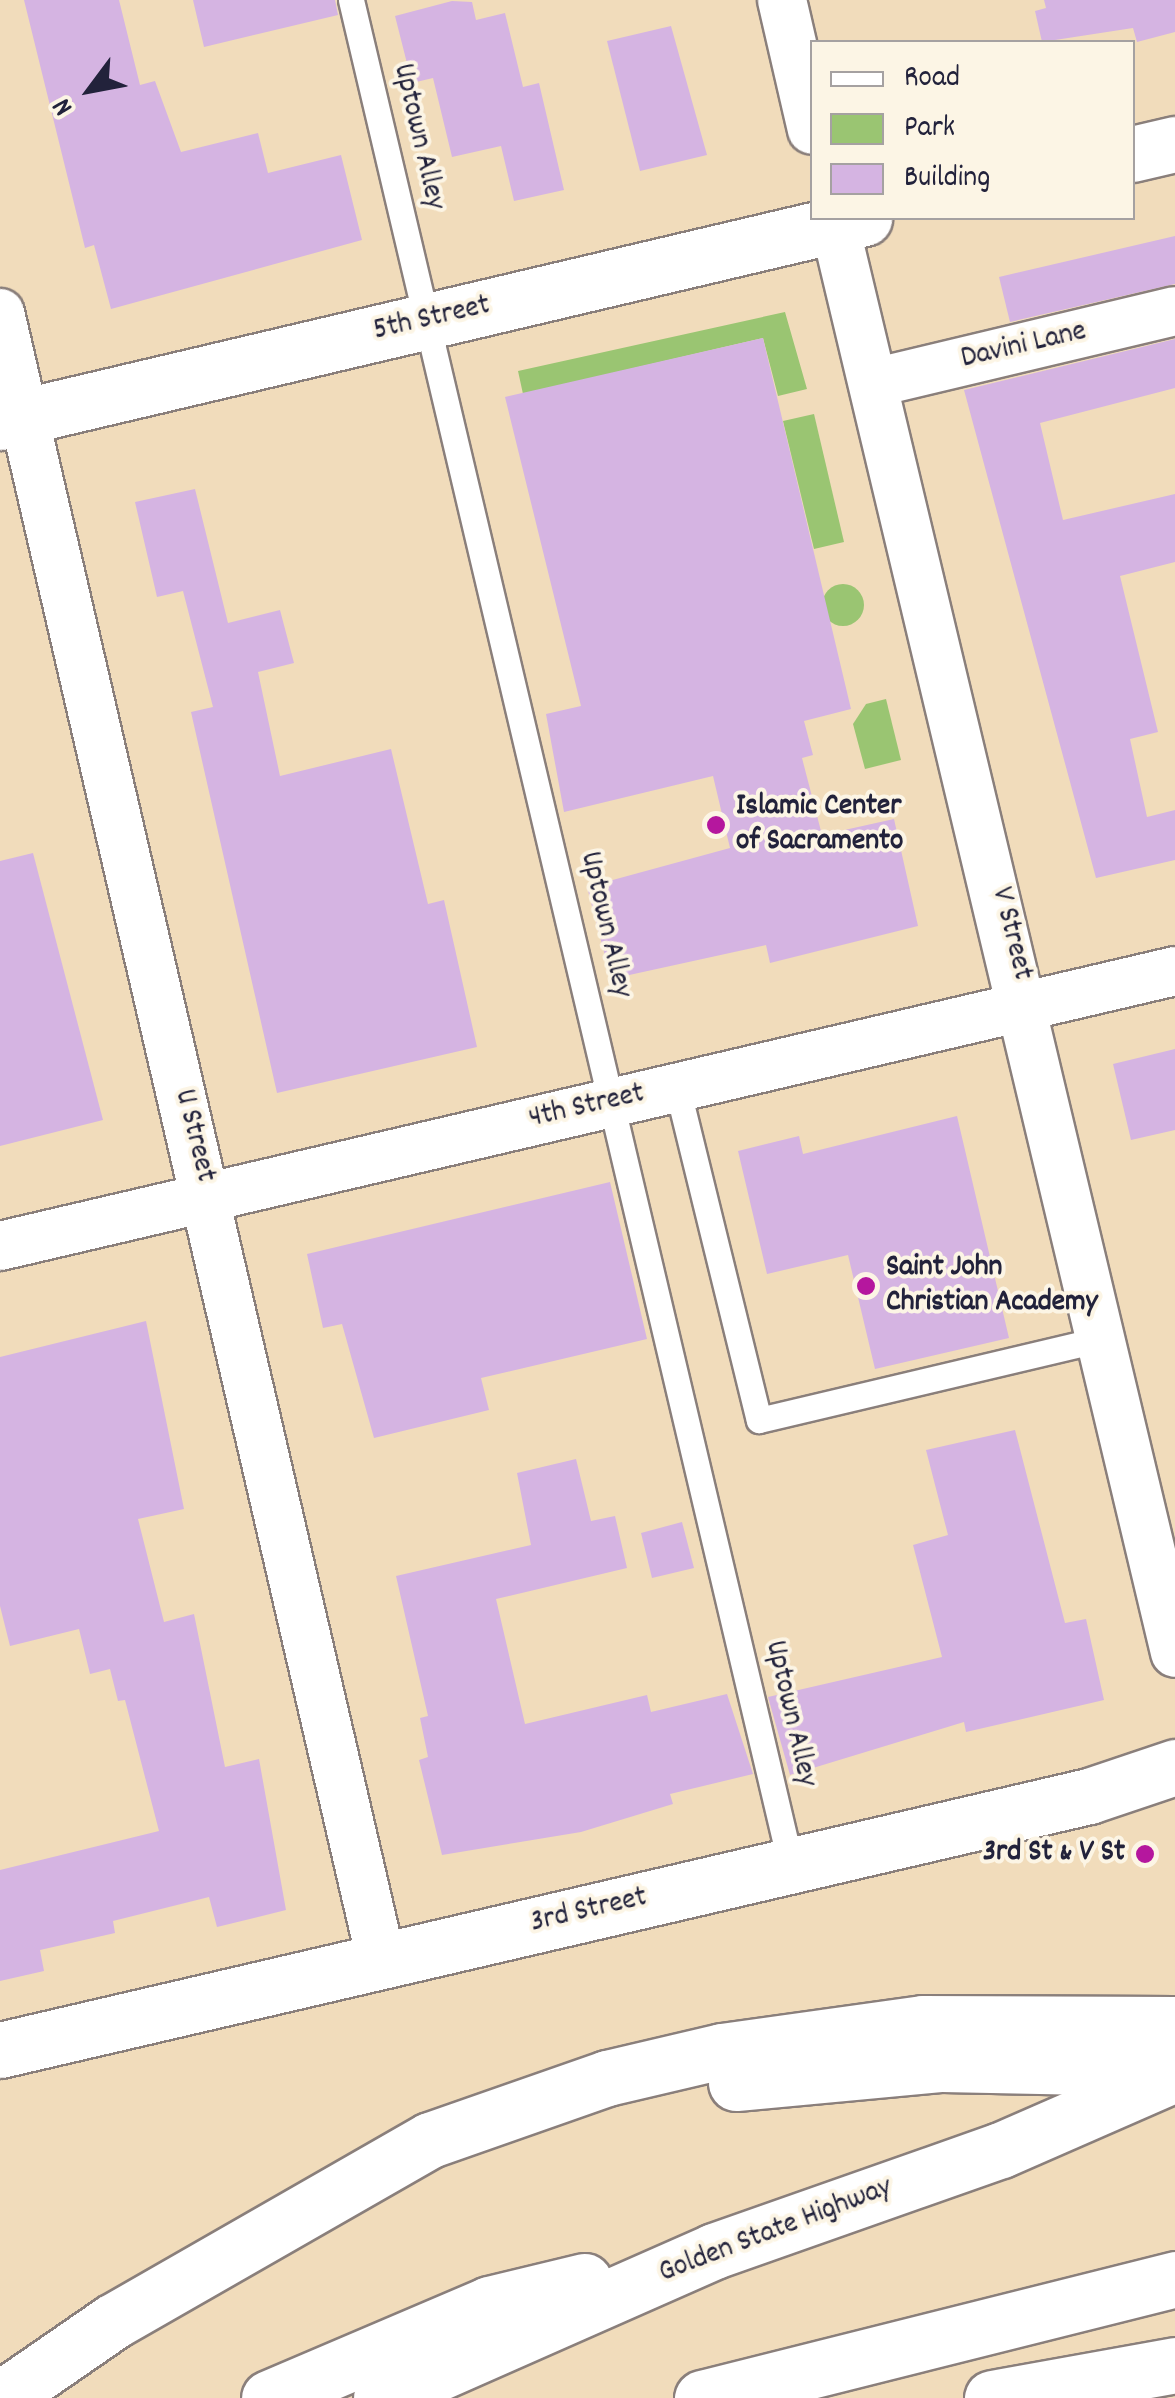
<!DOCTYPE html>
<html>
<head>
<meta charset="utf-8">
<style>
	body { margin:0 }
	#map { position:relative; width:1175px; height:2398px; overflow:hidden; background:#f1dcbb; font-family:Dekko,sans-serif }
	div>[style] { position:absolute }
	.green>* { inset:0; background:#9ac572 }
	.round { border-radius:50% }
	.building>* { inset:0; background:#d5b4e2 }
	.roads { filter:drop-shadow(2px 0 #8a7f7b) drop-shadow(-2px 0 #8a7f7b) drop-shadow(0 2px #8a7f7b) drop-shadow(0 -2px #8a7f7b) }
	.lane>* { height:25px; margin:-12.5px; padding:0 12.5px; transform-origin:12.5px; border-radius:12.5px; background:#fff }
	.street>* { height:48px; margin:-24px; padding:0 24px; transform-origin:24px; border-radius:24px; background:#fff }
	.secondary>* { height:55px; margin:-27.5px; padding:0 27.5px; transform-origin:27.5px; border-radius:27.5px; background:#fff }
	.highway>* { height:55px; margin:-27.5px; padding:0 27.5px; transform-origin:27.5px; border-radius:27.5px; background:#fff }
	.dots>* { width:28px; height:28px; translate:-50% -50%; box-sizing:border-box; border:5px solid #fcf5e5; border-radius:50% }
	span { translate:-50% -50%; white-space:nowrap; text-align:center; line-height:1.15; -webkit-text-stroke:8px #fcf5e5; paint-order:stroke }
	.street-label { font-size:30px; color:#22223b }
	.poi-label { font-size:30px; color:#22223b; font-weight:700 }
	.left { translate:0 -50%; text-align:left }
	.right { translate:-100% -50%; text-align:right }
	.legend { position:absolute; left:810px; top:40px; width:325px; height:180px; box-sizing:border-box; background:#fcf5e5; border:2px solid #a5a1a1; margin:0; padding:12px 18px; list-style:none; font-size:30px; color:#22223b }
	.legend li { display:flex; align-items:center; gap:20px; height:50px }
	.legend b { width:50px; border:2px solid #a5a1a1 }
	.north { position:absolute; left:40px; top:40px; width:100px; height:100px; -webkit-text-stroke:8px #fcf5e5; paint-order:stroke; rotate:238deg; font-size:28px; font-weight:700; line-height:40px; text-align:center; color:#22223b }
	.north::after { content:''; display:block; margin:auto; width:35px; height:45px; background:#22223b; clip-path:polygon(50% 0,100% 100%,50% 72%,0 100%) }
</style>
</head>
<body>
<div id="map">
	<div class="green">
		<i style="clip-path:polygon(785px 312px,807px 389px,778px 396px,763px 338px,523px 394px,518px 371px)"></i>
		<i style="clip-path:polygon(814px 414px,844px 542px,814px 549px,783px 421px)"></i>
		<i class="round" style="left:822px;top:584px;width:42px;height:42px"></i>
		<i style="clip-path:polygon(886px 699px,901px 760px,865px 769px,853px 724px,866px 704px)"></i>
	</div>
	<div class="building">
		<i style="clip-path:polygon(24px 0,119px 0,140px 85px,155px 81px,181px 152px,258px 133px,268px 173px,341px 155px,362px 240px,111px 309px,94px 245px,85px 248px)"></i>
		<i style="clip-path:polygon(193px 0,335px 0,338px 15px,204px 47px)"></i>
		<i style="clip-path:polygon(1044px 0,1175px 0,1175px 32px,1137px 42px,1133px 28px,1042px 42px,1035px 11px,1046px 8px)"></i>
		<i style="clip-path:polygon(452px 1px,472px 2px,476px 20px,505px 13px,523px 87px,539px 83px,564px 190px,514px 201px,501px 146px,452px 157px,433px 78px,412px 83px,395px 16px)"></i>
		<i style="clip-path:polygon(671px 26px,707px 155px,640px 171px,607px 41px)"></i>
		<i style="clip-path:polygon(1175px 236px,1175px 284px,1010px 322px,999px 277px)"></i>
		<i style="clip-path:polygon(763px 338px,851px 709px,804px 721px,813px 755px,802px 758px,822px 835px,894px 819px,918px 926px,770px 963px,766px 945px,611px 979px,587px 887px,730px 848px,713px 776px,564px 812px,546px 714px,581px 706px,505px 397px)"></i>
		<i style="clip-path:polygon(1175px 339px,1175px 388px,1040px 423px,1063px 520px,1175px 494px,1175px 562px,1120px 576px,1158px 732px,1130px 739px,1147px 817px,1175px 810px,1175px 860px,1096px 878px,964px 390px)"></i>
		<i style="clip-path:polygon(195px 489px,228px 623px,280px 610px,294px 663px,258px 672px,280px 776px,391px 749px,428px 904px,444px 900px,477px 1047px,277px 1093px,191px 712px,213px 707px,183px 591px,157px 597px,135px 502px)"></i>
		<i style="clip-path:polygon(33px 853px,103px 1120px,0 1146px,0 861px)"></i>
		<i style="clip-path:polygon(1175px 1049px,1175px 1130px,1131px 1140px,1113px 1064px)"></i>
		<i style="clip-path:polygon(957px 1116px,1009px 1338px,875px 1369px,848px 1255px,767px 1274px,738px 1151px,799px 1136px,803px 1154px)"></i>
		<i style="clip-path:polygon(610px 1182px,647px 1339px,481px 1378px,489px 1410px,374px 1438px,342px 1324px,323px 1328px,307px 1254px)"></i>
		<i style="clip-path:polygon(146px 1321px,184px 1509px,138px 1519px,164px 1622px,194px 1614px,225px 1767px,259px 1759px,286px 1910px,217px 1927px,209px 1897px,113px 1921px,115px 1933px,40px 1950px,44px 1971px,0 1981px,0 1870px,159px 1831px,125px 1700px,118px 1701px,110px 1669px,90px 1674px,79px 1629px,10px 1646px,0 1606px,0 1357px)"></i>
		<i style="clip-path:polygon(1015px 1430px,1065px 1623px,1086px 1619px,1104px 1700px,966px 1732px,964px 1722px,790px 1775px,768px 1697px,942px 1657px,913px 1545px,948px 1535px,926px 1450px)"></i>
		<i style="clip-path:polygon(576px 1459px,591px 1521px,615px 1516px,627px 1568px,496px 1599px,525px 1724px,647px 1695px,651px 1712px,727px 1694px,753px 1774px,670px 1794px,673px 1804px,581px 1832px,442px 1855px,419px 1760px,428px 1757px,420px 1718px,428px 1716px,396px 1576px,531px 1545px,517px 1473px)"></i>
		<i style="clip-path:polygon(682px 1522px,694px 1568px,652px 1578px,641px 1533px)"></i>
	</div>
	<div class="roads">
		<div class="lane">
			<i style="left:351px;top:0;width:1916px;rotate:76.73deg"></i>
			<i style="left:677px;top:1087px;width:343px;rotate:76.2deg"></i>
			<i style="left:759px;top:1420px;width:352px;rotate:-13.3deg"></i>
		</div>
		<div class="street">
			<i style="left:782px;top:0;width:133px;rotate:77deg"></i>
			<i style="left:833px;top:218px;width:1475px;rotate:76.59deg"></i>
			<i style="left:0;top:313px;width:1690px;rotate:76.97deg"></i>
			<i style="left:873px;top:383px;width:310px;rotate:-13.4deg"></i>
			<i style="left:0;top:1246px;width:1207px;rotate:-13.17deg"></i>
		</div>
		<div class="secondary">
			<i style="left:1132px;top:154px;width:44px;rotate:-13.1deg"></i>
			<i style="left:0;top:422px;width:888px;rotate:-13.28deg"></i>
			<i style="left:0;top:2050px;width:1118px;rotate:-13.13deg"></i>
			<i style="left:1089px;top:1796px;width:91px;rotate:-18.6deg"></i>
		</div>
		<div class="highway">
			<i style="left:736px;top:2083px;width:207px;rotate:-5.3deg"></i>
			<i style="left:942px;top:2064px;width:232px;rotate:1.2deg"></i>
			<i style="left:2px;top:2398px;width:134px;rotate:-34.6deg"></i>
			<i style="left:112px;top:2322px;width:366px;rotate:-29.8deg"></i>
			<i style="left:430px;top:2140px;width:188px;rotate:-19.3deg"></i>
			<i style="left:607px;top:2078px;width:118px;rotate:-13.2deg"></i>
			<i style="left:722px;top:2051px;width:203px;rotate:-7.9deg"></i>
			<i style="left:923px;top:2023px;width:252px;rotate:0.2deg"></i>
			<i style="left:269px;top:2398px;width:239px;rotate:-23.1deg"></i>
			<i style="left:489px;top:2304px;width:98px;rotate:-13.6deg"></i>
			<i style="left:381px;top:2398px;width:364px;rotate:-23.8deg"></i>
			<i style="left:714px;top:2251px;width:304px;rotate:-19.4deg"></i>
			<i style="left:1001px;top:2150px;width:190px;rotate:-23.6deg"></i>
			<i style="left:702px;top:2398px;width:488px;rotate:-14.1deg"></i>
			<i style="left:992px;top:2398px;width:186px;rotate:-10.2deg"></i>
		</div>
	</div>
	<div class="dots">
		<i style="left:716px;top:825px;background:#b5179e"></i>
		<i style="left:866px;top:1286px;background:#b5179e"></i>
		<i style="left:1145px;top:1854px;background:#b5179e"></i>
	</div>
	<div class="street-label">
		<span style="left:417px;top:137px;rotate:77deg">Uptown Alley</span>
		<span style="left:432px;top:320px;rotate:-13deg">5th Street</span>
		<span style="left:1024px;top:347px;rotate:-13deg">Davini Lane</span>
		<span style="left:604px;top:925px;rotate:77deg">Uptown Alley</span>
		<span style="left:1010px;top:934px;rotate:76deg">V Street</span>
		<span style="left:587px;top:1108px;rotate:-13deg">4th Street</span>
		<span style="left:193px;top:1136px;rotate:76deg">U Street</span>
		<span style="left:789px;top:1714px;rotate:77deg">Uptown Alley</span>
		<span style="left:589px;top:1912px;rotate:-13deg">3rd Street</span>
		<span style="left:776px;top:2232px;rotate:-21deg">Golden State Highway</span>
	</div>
	<div class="poi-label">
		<span class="left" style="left:736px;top:825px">Islamic Center<br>of Sacramento</span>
		<span class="left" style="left:886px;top:1286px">Saint John<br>Christian Academy</span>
		<span class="right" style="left:1125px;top:1854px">3rd St &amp; V St</span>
	</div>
	<ul class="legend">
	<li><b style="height:12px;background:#fff"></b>Road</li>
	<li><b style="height:28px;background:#9ac572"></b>Park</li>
	<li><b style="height:28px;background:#d5b4e2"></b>Building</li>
	</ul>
	<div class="north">N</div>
</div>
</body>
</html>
